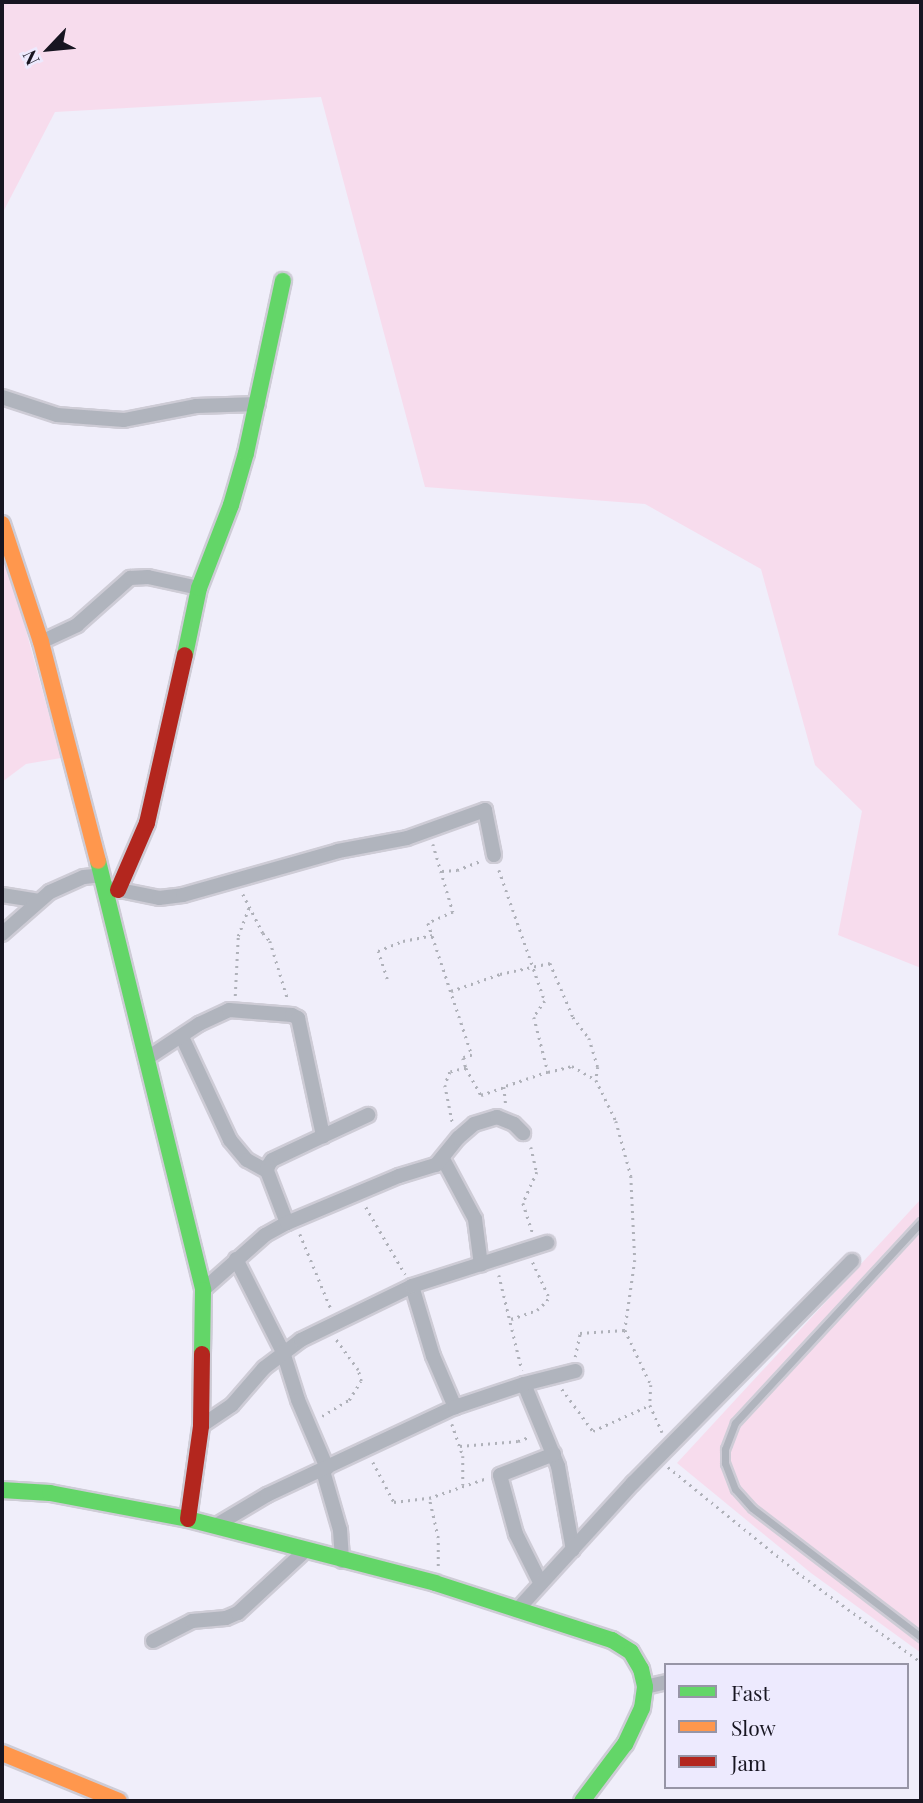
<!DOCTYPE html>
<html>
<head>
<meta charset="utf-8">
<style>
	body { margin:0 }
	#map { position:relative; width:923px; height:1803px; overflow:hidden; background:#f0eefa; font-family:"Playfair Display",serif }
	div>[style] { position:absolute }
	.green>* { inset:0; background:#f7dced }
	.path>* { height:2.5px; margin-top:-1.25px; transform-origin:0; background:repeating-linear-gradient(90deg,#afb1b9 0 2px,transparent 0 7px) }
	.roads { filter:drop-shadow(2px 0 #ceccd6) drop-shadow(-2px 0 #ceccd6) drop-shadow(0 2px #ceccd6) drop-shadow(0 -2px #ceccd6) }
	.lane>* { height:7px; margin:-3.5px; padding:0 3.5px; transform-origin:3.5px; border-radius:3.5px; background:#b0b4bd }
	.street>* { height:14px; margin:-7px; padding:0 7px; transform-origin:7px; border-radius:7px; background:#b0b4bd }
	.fast>* { height:16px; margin:-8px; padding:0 8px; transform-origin:8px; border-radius:8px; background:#63d668 }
	.slow>* { height:16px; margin:-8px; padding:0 8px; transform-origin:8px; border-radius:8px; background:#ff974d }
	.jam>* { height:16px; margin:-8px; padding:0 8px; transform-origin:8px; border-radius:8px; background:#b3261e }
	span { translate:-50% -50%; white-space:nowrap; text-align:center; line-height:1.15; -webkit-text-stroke:7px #edeafe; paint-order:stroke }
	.frame { position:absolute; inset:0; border:4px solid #171521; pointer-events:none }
	.legend { position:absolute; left:664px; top:1663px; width:245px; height:126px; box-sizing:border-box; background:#edeafe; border:2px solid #9795a6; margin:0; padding:9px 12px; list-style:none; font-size:21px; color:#171521 }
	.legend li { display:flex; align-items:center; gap:14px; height:35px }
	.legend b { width:35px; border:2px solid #9795a6 }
	.north { position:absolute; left:14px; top:14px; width:70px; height:70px; -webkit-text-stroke:5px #edeafe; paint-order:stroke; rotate:244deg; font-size:19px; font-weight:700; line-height:28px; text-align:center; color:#171521 }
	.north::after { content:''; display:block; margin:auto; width:24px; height:32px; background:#171521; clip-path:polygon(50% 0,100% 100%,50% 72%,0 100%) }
</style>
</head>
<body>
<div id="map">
	<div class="green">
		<i style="clip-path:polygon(2px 2px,921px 2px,921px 968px,838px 935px,862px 811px,815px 765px,761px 569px,645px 504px,425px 487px,321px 97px,55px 112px,2px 214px)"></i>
		<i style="clip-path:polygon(2px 543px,61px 758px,26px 764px,2px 782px)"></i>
		<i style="clip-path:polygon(921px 1199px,921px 1653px,811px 1573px,677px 1463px)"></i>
	</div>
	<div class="path">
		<i style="left:433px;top:844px;width:71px;rotate:73.6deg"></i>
		<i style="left:453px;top:912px;width:27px;rotate:156deg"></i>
		<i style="left:428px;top:923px;width:139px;rotate:71.6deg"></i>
		<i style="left:472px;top:1055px;width:9px;rotate:162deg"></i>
		<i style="left:463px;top:1058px;width:10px;rotate:73deg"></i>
		<i style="left:466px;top:1068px;width:16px;rotate:166deg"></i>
		<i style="left:450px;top:1072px;width:14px;rotate:111deg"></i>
		<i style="left:445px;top:1085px;width:41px;rotate:78.7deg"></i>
		<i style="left:499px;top:870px;width:139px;rotate:70.7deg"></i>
		<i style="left:545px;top:1001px;width:19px;rotate:125deg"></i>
		<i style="left:534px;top:1017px;width:57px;rotate:75.7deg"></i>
		<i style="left:548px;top:1072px;width:46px;rotate:161.2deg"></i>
		<i style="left:504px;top:1087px;width:19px;rotate:84deg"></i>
		<i style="left:442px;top:871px;width:15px;rotate:-4deg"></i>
		<i style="left:457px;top:870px;width:25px;rotate:-21deg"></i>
		<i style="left:243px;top:894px;width:44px;rotate:62.9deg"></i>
		<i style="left:263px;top:933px;width:11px;rotate:49deg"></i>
		<i style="left:270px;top:941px;width:62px;rotate:73deg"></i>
		<i style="left:387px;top:979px;width:29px;rotate:-108deg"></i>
		<i style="left:378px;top:951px;width:27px;rotate:-22deg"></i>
		<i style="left:403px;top:941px;width:31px;rotate:-11deg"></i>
		<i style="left:451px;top:991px;width:52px;rotate:-19.1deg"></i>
		<i style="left:500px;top:974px;width:51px;rotate:-12.4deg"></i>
		<i style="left:550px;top:963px;width:59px;rotate:66.9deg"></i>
		<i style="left:573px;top:1017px;width:26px;rotate:53deg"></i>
		<i style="left:589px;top:1038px;width:30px;rotate:73deg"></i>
		<i style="left:598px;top:1067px;width:13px;rotate:99deg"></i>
		<i style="left:235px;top:996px;width:60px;rotate:-87.1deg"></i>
		<i style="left:238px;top:936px;width:30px;rotate:-69deg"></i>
		<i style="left:466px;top:1068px;width:31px;rotate:61deg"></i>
		<i style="left:481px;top:1095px;width:24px;rotate:-19deg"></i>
		<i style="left:548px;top:1072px;width:25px;rotate:-14deg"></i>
		<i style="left:572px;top:1066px;width:28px;rotate:30deg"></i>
		<i style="left:596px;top:1080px;width:46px;rotate:64deg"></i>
		<i style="left:616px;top:1121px;width:57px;rotate:74.7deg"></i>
		<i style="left:631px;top:1176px;width:84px;rotate:87.3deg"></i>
		<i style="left:635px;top:1260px;width:71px;rotate:98.1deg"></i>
		<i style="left:531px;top:1147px;width:26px;rotate:77deg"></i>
		<i style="left:537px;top:1172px;width:34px;rotate:114deg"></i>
		<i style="left:523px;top:1203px;width:32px;rotate:72deg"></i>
		<i style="left:366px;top:1207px;width:78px;rotate:59.8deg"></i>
		<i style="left:300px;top:1234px;width:81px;rotate:67.5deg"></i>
		<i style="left:499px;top:1275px;width:98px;rotate:76.4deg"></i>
		<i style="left:511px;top:1319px;width:28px;rotate:-19deg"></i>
		<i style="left:537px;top:1310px;width:13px;rotate:-42deg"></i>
		<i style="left:547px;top:1301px;width:5px;rotate:-79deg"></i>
		<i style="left:548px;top:1296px;width:38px;rotate:-115deg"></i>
		<i style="left:575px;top:1357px;width:25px;rotate:-78deg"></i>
		<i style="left:580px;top:1333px;width:45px;rotate:-3.8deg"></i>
		<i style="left:625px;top:1330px;width:61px;rotate:64.7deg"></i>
		<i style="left:651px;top:1385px;width:19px;rotate:93deg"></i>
		<i style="left:562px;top:1389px;width:52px;rotate:53.6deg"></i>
		<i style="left:593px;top:1431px;width:63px;rotate:-24.5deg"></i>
		<i style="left:650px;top:1405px;width:30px;rotate:66deg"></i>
		<i style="left:322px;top:1416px;width:31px;rotate:-31deg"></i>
		<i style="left:349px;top:1400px;width:22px;rotate:-58deg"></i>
		<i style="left:361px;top:1381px;width:11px;rotate:-105deg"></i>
		<i style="left:358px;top:1370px;width:39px;rotate:-126deg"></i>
		<i style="left:452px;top:1424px;width:34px;rotate:71deg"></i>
		<i style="left:463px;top:1456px;width:29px;rotate:90deg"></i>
		<i style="left:460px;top:1446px;width:58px;rotate:-4.9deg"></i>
		<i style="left:518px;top:1441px;width:12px;rotate:-20deg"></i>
		<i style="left:373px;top:1462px;width:45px;rotate:62.3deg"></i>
		<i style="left:394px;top:1502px;width:35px;rotate:-7deg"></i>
		<i style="left:668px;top:1467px;width:166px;rotate:39.1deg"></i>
		<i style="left:797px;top:1572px;width:153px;rotate:36deg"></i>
		<i style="left:438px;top:1566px;width:28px;rotate:-90deg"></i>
		<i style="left:438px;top:1538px;width:41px;rotate:-102.7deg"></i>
		<i style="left:429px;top:1498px;width:61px;rotate:-19deg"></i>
	</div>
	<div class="roads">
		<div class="lane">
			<i style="left:921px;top:1222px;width:274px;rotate:132.8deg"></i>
			<i style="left:735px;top:1423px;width:28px;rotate:111deg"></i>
			<i style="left:725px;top:1449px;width:14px;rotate:90deg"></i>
			<i style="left:725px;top:1463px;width:28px;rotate:69deg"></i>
			<i style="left:735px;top:1489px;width:25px;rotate:48deg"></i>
			<i style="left:752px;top:1508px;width:213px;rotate:37.4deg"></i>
		</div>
		<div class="street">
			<i style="left:2px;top:397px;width:58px;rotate:18.1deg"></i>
			<i style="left:57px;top:415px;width:67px;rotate:4.3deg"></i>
			<i style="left:124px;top:420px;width:73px;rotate:-11deg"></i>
			<i style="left:196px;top:406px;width:62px;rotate:-1.8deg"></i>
			<i style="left:41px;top:642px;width:40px;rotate:-25deg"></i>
			<i style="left:77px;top:625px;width:71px;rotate:-41.6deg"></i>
			<i style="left:130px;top:578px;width:18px;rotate:-3deg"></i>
			<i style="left:148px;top:577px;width:52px;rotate:12.2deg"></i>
			<i style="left:110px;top:888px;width:50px;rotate:11.5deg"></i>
			<i style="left:159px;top:898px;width:24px;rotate:-7deg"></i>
			<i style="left:183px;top:895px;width:161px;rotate:-15.8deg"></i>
			<i style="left:338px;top:851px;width:70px;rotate:-10.7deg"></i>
			<i style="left:407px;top:838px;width:83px;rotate:-19.7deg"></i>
			<i style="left:485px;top:810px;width:46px;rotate:78.7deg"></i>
			<i style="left:2px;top:895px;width:36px;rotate:9deg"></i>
			<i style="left:2px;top:934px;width:64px;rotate:-41.2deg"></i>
			<i style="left:50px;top:892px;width:37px;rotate:-24deg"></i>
			<i style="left:84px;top:877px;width:18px;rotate:-6deg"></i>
			<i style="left:182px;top:1037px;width:114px;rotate:65deg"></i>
			<i style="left:230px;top:1140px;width:26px;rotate:50deg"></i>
			<i style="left:247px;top:1160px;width:23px;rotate:29deg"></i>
			<i style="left:146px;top:1059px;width:64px;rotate:-33.4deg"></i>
			<i style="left:199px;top:1024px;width:33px;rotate:-25deg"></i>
			<i style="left:229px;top:1010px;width:63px;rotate:4.5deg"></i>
			<i style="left:292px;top:1015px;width:7px;rotate:27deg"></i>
			<i style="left:298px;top:1018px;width:121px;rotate:78deg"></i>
			<i style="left:323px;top:1136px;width:56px;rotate:154.8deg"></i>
			<i style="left:272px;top:1160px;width:7px;rotate:124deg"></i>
			<i style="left:268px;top:1166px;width:5px;rotate:101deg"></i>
			<i style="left:267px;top:1171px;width:56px;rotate:69deg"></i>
			<i style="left:323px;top:1136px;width:50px;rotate:-25deg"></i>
			<i style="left:443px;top:1159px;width:68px;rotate:61.9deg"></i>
			<i style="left:475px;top:1219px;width:46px;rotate:82.6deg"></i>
			<i style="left:236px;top:1259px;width:104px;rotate:63.2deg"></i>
			<i style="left:283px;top:1352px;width:50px;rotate:72.6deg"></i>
			<i style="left:298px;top:1400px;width:74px;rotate:66.9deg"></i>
			<i style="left:412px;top:1286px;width:73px;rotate:73.3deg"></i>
			<i style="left:433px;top:1356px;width:56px;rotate:66.7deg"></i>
			<i style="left:203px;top:1290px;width:83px;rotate:-41.6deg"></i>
			<i style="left:265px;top:1235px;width:25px;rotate:-29deg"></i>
			<i style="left:287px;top:1223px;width:121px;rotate:-22.8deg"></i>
			<i style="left:399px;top:1176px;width:39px;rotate:-17deg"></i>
			<i style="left:436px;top:1165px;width:35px;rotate:-51deg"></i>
			<i style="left:458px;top:1138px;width:21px;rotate:-41deg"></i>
			<i style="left:474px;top:1124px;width:24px;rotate:-17deg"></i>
			<i style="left:497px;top:1117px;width:18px;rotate:22deg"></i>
			<i style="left:514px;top:1124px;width:13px;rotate:45deg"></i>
			<i style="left:524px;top:1384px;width:89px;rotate:67.5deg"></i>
			<i style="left:558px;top:1466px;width:85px;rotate:79.9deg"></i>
			<i style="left:201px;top:1426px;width:37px;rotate:-34deg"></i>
			<i style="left:232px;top:1405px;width:49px;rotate:-49.1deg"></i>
			<i style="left:264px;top:1368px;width:46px;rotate:-37.1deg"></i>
			<i style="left:301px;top:1340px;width:123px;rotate:-25.9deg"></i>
			<i style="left:412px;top:1286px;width:142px;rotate:-17.7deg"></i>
			<i style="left:323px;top:1471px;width:61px;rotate:73.9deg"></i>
			<i style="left:340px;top:1530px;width:31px;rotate:86deg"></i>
			<i style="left:215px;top:1526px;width:61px;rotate:-30.8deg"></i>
			<i style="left:267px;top:1495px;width:208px;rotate:-25.1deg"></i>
			<i style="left:455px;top:1407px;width:73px;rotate:-18.4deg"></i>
			<i style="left:524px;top:1384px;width:53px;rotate:-14.3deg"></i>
			<i style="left:540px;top:1582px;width:54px;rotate:-116.6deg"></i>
			<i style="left:516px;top:1534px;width:61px;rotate:-105.2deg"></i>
			<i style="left:500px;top:1475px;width:58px;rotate:-21.3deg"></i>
			<i style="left:517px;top:1610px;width:172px;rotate:-47.6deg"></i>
			<i style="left:633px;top:1483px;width:312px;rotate:-45.4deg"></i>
			<i style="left:153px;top:1641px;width:44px;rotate:-27.1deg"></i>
			<i style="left:192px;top:1621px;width:34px;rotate:-5deg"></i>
			<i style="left:226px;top:1618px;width:13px;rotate:-23deg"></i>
			<i style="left:238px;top:1613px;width:91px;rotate:-42.8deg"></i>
			<i style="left:645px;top:1687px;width:22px;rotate:-13deg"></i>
		</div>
		<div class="fast">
			<i style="left:185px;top:655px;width:68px;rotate:-78.2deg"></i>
			<i style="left:199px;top:588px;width:89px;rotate:-68.9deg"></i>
			<i style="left:231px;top:505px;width:54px;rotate:-73.9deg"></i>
			<i style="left:246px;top:453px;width:176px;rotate:-77.9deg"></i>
			<i style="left:98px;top:861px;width:442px;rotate:76.2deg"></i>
			<i style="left:203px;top:1290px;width:64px;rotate:90.9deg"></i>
			<i style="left:2px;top:1490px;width:48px;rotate:3.6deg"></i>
			<i style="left:50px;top:1493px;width:140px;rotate:10.7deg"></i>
			<i style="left:188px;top:1519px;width:255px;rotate:14.5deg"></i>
			<i style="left:435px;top:1583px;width:186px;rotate:17.9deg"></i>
			<i style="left:612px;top:1640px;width:22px;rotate:32deg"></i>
			<i style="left:631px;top:1652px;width:20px;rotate:60deg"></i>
			<i style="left:641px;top:1669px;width:18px;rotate:77deg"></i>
			<i style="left:645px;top:1687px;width:21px;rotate:98deg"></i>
			<i style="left:642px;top:1708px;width:40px;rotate:115deg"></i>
			<i style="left:625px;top:1744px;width:71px;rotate:127deg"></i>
		</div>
		<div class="slow">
			<i style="left:2px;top:524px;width:124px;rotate:71.7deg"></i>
			<i style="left:41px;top:642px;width:226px;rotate:75.4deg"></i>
			<i style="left:2px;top:1753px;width:126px;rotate:22.3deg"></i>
		</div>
		<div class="jam">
			<i style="left:118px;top:890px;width:73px;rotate:-66.6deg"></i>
			<i style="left:147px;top:823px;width:172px;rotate:-77.3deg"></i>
			<i style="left:188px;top:1519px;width:94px;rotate:-82deg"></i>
			<i style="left:201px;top:1426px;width:72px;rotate:-89.2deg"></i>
		</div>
	</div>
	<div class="frame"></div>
	<ul class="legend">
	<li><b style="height:9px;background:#63d668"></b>Fast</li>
	<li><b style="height:9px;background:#ff974d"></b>Slow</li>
	<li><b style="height:9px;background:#b3261e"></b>Jam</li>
	</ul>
	<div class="north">N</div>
</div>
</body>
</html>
